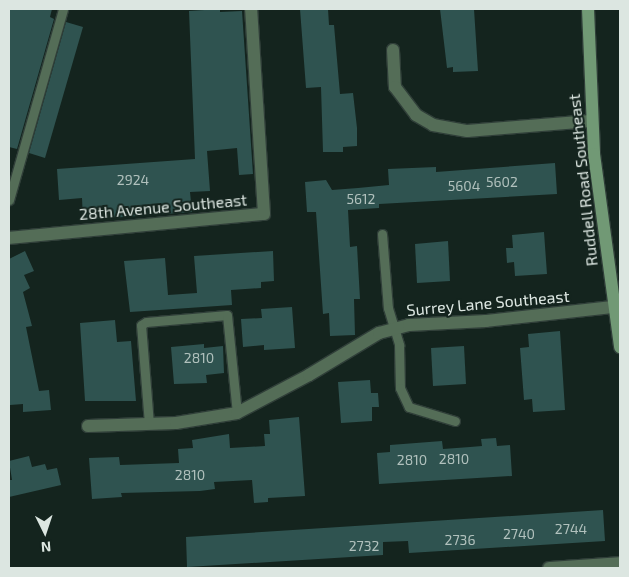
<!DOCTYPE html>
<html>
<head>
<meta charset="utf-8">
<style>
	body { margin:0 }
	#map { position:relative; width:629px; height:577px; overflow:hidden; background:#14241e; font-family:"Exo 2",sans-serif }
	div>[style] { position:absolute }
	.building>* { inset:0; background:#2f5350 }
	.roads { filter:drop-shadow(1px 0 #303f39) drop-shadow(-1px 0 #303f39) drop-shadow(0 1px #303f39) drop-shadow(0 -1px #303f39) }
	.service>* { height:9px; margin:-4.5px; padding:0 4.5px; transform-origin:4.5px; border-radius:4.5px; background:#546d57 }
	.minor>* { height:12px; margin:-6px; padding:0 6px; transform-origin:6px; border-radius:6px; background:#546d57 }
	.secondary>* { height:12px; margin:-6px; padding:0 6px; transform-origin:6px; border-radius:6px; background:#719975 }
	span { translate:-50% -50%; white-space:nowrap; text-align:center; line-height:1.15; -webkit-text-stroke:4px #14241e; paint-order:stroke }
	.number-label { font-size:14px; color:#b1c1bd }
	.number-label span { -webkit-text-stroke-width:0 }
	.street-label { font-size:16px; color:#dce6e1 }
	.frame { position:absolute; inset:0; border:10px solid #dce6e1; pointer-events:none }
	.north { position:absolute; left:20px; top:507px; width:50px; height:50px; -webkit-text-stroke:4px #14241e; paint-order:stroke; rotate:176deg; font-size:14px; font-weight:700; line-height:20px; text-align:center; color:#dce6e1 }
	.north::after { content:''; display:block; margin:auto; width:18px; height:22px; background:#dce6e1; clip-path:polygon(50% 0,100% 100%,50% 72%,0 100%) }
</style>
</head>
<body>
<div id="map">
	<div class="building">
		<i style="clip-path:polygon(9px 9px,52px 9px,50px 17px,54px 19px,17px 149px,9px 147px)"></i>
		<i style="clip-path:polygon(220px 9px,220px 12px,242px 11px,253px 174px,239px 175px,237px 148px,207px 151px,210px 191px,190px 192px,192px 212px,83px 220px,82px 198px,59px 200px,57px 169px,195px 159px,189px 11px)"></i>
		<i style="clip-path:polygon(300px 9px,328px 9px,329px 25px,334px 25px,340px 94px,353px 93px,357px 128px,357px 146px,343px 147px,343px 152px,323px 152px,321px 87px,306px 88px)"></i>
		<i style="clip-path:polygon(440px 9px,474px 9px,478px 71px,453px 72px,453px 67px,447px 68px)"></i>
		<i style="clip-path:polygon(66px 22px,83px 27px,45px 158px,29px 153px)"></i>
		<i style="clip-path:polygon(555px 163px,557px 194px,379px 204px,379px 208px,348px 210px,350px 247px,357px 246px,360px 299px,354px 299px,355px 335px,330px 336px,329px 313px,323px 314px,316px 212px,307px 212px,305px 182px,326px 180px,332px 190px,358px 188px,389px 185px,388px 169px,436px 167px,436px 172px)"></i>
		<i style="clip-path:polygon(544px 232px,547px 274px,515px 276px,514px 262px,507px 263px,506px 248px,513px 248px,512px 235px)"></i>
		<i style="clip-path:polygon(448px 241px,450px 281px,417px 283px,415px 244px)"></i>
		<i style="clip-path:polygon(25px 251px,34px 271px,24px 275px,30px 288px,23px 292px,32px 326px,26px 327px,39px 391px,49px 390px,51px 410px,23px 412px,23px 404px,10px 405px,9px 388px,9px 259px)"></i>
		<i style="clip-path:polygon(273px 251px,274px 281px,261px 282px,261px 288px,231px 290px,232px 305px,130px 312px,124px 261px,165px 258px,168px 295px,197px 293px,194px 256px)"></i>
		<i style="clip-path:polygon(292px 307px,295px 348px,264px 350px,264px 345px,243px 347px,241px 319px,262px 318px,261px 309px)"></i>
		<i style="clip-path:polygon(115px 320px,117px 342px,131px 341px,136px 401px,85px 401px,80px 323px)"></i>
		<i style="clip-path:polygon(560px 331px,565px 410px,533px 412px,532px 399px,524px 400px,520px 348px,529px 347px,528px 334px)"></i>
		<i style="clip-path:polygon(204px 344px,204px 348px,223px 346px,224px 373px,206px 375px,207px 383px,174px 384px,171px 347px)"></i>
		<i style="clip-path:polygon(464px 346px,466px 384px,433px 386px,431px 348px)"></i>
		<i style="clip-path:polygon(370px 380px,371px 393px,378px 393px,379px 407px,372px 407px,372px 421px,341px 423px,338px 382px)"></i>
		<i style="clip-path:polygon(299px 417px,305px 496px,268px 498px,268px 502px,254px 503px,252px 480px,214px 482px,215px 489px,200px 491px,121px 493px,122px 497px,92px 499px,89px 458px,119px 457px,120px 465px,179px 463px,178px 449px,193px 448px,192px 440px,229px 434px,230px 448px,265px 446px,264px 434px,270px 434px,269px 420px)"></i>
		<i style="clip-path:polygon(496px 438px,497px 446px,510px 445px,512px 476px,379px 484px,377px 453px,390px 452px,390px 445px,442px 441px,443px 449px,470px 447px,482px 446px,481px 439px)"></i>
		<i style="clip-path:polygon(29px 456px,32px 467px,45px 464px,47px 470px,57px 468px,61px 485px,9px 497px,9px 480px,12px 480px,9px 461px)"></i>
		<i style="clip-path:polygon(603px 510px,605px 541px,409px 553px,408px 541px,383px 542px,383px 555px,187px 567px,186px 537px)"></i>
	</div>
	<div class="roads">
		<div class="service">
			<i style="left:9px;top:200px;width:198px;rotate:-74.2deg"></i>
			<i style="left:382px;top:234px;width:74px;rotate:85.4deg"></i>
			<i style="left:388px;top:308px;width:39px;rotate:73deg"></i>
			<i style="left:399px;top:345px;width:43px;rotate:88.7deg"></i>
			<i style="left:400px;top:388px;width:21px;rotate:65deg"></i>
			<i style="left:409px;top:407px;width:48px;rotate:16.9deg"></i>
			<i style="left:149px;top:424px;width:99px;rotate:-94.6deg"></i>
			<i style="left:141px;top:325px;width:6px;rotate:-31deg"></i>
			<i style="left:146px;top:322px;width:81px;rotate:-4.9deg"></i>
			<i style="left:227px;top:315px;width:99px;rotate:84.2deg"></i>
		</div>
		<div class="minor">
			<i style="left:393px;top:50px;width:37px;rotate:87deg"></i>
			<i style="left:395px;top:87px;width:35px;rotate:53deg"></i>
			<i style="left:416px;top:115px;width:20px;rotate:30deg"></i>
			<i style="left:433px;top:125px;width:35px;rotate:10deg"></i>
			<i style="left:467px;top:131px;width:124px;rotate:-4.6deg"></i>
			<i style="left:9px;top:238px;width:256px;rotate:-5.4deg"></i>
			<i style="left:264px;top:214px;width:205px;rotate:-93.6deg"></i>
			<i style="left:88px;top:426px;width:88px;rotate:-2deg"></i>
			<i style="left:176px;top:423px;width:62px;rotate:-9.3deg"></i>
			<i style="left:237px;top:413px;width:81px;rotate:-27.8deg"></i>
			<i style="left:309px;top:375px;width:82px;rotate:-31deg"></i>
			<i style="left:379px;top:333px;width:31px;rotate:-15deg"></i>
			<i style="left:409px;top:325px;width:77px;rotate:-3deg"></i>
			<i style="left:486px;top:321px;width:128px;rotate:-6.3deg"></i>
			<i style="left:549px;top:568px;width:71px;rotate:-4deg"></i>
		</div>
		<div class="secondary">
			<i style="left:588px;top:9px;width:145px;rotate:87.6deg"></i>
			<i style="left:594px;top:154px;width:195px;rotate:82.3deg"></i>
		</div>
	</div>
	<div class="number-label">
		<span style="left:133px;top:180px">2924</span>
		<span style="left:502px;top:182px">5602</span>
		<span style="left:464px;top:186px">5604</span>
		<span style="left:361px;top:199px">5612</span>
		<span style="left:199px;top:358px">2810</span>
		<span style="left:454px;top:459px">2810</span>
		<span style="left:412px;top:460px">2810</span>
		<span style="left:190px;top:475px">2810</span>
		<span style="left:571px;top:529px">2744</span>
		<span style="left:519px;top:534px">2740</span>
		<span style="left:460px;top:540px">2736</span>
		<span style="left:364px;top:546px">2732</span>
	</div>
	<div class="street-label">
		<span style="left:583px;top:180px;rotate:-96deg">Ruddell Road Southeast</span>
		<span style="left:163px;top:207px;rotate:-5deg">28th Avenue Southeast</span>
		<span style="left:488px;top:303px;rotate:-5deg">Surrey Lane Southeast</span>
	</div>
	<div class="frame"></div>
	<div class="north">N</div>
</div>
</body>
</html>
